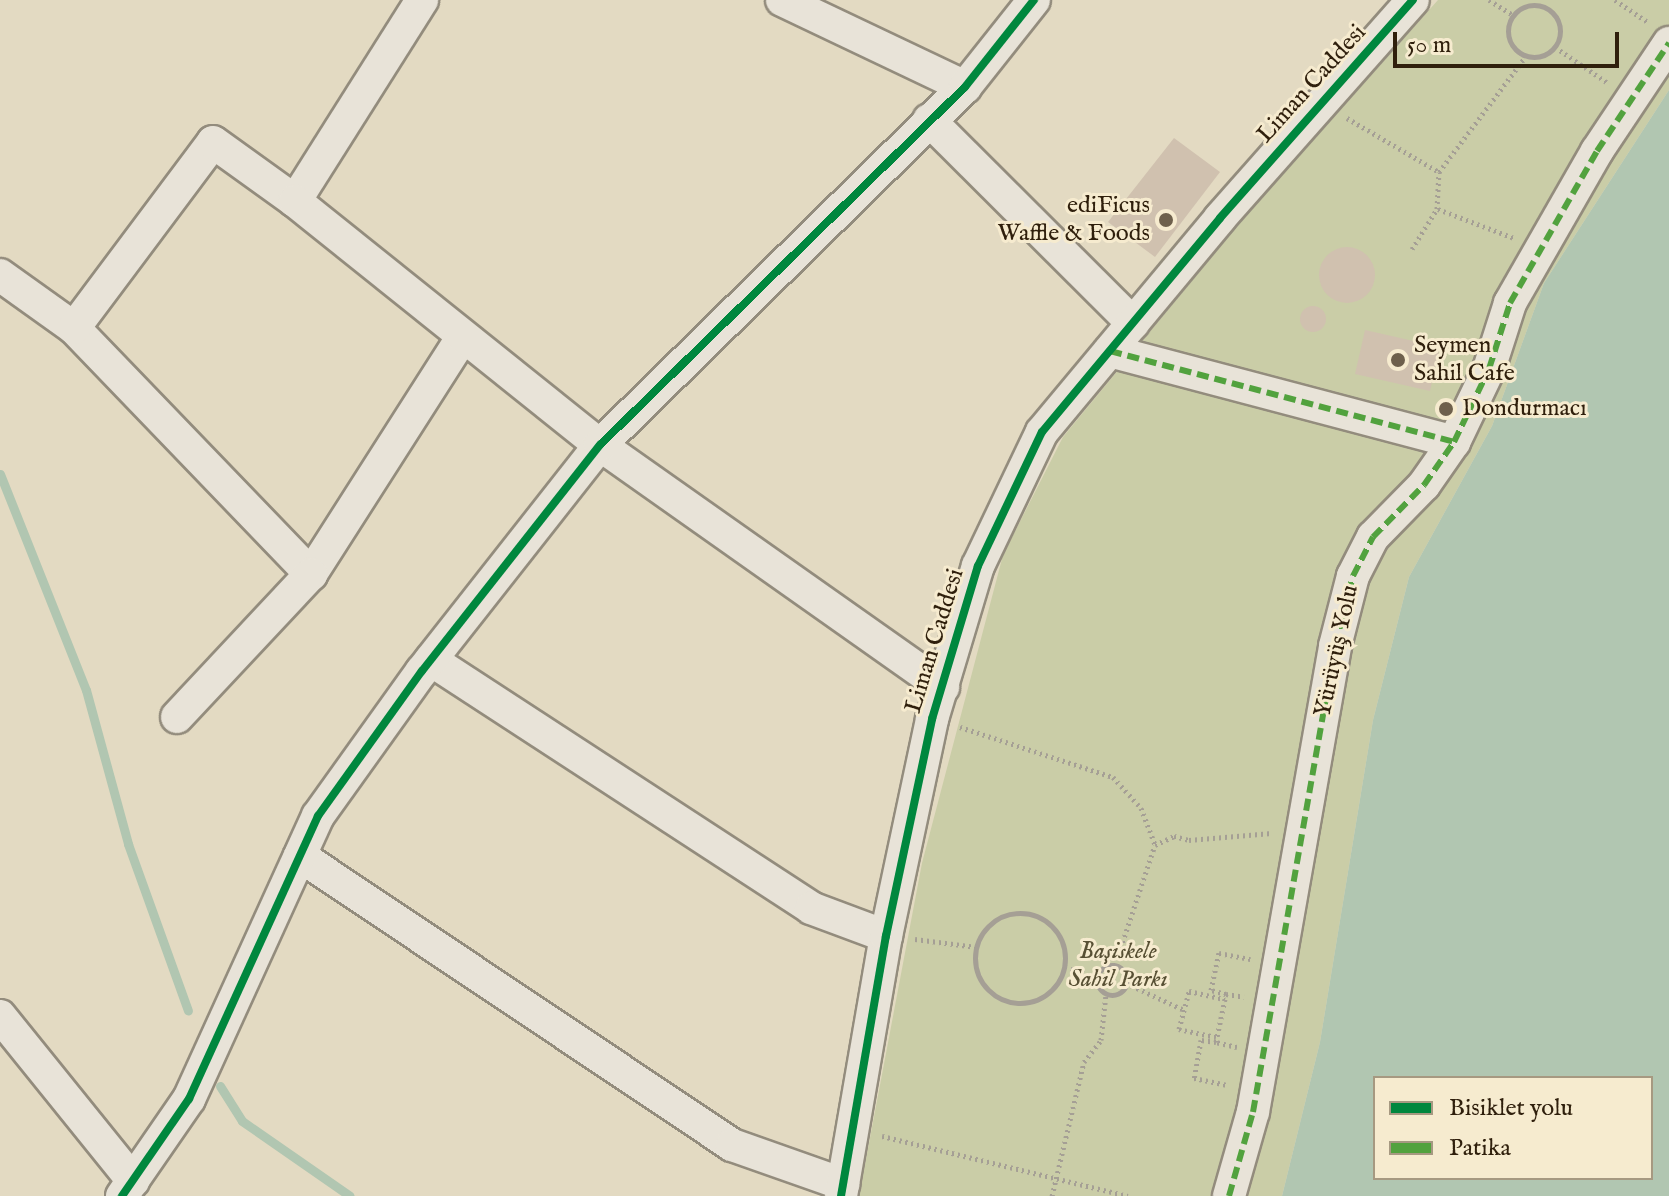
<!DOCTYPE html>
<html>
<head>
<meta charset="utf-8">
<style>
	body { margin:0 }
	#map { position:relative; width:1669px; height:1196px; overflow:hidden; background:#e3dac2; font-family:"IM FELL English",serif }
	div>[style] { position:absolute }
	.green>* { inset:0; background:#cacda7 }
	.water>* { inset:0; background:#b1c6b1 }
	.stream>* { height:9px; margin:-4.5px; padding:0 4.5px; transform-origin:4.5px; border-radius:4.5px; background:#b1c6b1 }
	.building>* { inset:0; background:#d0c1af }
	.round { border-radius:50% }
	.path>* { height:5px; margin-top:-2.5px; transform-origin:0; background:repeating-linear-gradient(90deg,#a59f95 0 2px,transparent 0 6px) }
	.path>.ring { margin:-2.5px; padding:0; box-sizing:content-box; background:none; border:5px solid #a59f95; border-radius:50% }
	.roads { filter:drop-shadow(2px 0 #938c7d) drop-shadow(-2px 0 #938c7d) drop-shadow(0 2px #938c7d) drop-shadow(0 -2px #938c7d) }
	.street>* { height:32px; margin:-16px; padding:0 16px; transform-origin:16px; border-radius:16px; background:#e8e3d8 }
	.quiet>* { height:6px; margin-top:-3px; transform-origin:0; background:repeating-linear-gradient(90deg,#52a23e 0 12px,transparent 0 18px) }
	.cycleway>* { height:8px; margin:-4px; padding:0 4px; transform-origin:4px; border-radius:4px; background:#00873e }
	.dots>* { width:22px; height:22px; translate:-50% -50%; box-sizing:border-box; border:4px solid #f6ebcf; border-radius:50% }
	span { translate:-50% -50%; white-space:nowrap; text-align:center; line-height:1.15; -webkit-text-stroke:6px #f6ebcf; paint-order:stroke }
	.street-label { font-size:24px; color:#2f1f0c }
	.poi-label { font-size:24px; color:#2f1f0c }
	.right { translate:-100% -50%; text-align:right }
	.left { translate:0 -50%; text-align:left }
	.park-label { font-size:24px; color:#585034; font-style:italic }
	.legend { position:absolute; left:1373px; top:1076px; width:280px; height:104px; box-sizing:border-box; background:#f6ebcf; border:2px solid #a69981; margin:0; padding:10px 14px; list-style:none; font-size:24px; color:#2f1f0c }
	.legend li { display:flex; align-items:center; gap:16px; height:40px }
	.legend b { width:40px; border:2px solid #a69981 }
	.scale { position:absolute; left:1393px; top:32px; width:226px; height:36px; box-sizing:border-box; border:4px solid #2f1f0c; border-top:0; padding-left:10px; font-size:24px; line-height:28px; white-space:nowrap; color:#2f1f0c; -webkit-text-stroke:6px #f6ebcf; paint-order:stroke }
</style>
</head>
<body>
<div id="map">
	<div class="green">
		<i style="clip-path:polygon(1438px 0,1669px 0,1669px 90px,1544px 283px,1492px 426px,1409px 577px,1373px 720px,1320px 1042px,1282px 1196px,859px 1196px,922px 863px,1003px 555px,1063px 437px,1247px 214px)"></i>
	</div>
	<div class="water">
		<i style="clip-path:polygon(evenodd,1669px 90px,1669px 1196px,1282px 1196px,1320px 1042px,1373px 720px,1409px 577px,1492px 426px,1544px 283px,1669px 90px,1375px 1078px,1651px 1078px,1651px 1178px,1375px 1178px,1375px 1078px)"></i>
	</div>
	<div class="stream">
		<i style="left:0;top:474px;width:232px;rotate:68.3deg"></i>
		<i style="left:86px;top:690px;width:160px;rotate:74.7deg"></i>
		<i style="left:128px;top:844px;width:177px;rotate:70.2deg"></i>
		<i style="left:220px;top:1086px;width:41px;rotate:57.8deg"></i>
		<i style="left:242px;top:1121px;width:131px;rotate:34.8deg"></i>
	</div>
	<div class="building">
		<i style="clip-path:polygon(1174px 138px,1220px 172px,1155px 257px,1108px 222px)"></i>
		<i class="round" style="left:1319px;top:247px;width:56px;height:56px"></i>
		<i class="round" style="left:1300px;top:306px;width:26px;height:26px"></i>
		<i style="clip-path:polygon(1365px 330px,1440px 347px,1430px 391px,1355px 374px)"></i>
	</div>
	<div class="path">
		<i style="left:1489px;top:0;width:28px;rotate:32deg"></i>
		<i style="left:1615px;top:0;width:40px;rotate:34deg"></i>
		<i class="ring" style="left:1508px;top:5px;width:47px;height:47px"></i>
		<i style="left:1555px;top:47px;width:64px;rotate:34.2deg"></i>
		<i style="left:1347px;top:118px;width:107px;rotate:30.4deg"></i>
		<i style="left:1438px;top:209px;width:81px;rotate:20.9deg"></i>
		<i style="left:1412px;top:249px;width:47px;rotate:-58deg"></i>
		<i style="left:1437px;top:209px;width:37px;rotate:-87deg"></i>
		<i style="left:1439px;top:172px;width:145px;rotate:-53.1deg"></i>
		<i style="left:960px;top:727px;width:161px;rotate:18.1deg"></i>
		<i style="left:1113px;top:777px;width:42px;rotate:47.9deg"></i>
		<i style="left:1141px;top:808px;width:40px;rotate:69deg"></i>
		<i style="left:1155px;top:845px;width:21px;rotate:-25deg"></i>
		<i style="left:1174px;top:836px;width:16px;rotate:15deg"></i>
		<i style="left:1189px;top:840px;width:83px;rotate:-4.8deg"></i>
		<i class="ring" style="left:975px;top:913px;width:85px;height:85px"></i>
		<i style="left:915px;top:939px;width:62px;rotate:7.5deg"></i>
		<i style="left:1115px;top:965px;width:126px;rotate:-71.6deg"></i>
		<i class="ring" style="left:1097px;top:965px;width:25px;height:25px"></i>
		<i style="left:1065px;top:967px;width:34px;rotate:19deg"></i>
		<i style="left:1126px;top:983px;width:64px;rotate:25deg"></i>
		<i style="left:1226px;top:994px;width:16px;rotate:-165deg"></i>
		<i style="left:1211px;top:990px;width:38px;rotate:-78deg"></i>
		<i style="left:1219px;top:953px;width:32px;rotate:11deg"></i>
		<i style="left:1216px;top:1037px;width:38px;rotate:-168deg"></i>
		<i style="left:1179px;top:1029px;width:39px;rotate:-75deg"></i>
		<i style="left:1189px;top:991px;width:37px;rotate:13deg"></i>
		<i style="left:1216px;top:1042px;width:15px;rotate:-172deg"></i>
		<i style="left:1201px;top:1040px;width:39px;rotate:100deg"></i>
		<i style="left:1194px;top:1078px;width:34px;rotate:12deg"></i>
		<i style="left:1237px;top:1047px;width:22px;rotate:-167deg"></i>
		<i style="left:1216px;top:1042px;width:49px;rotate:-78.2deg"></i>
		<i style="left:1226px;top:994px;width:18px;rotate:9deg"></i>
		<i style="left:882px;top:1136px;width:253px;rotate:13.7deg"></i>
		<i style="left:1052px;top:1196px;width:138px;rotate:-76.6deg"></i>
		<i style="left:1084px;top:1062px;width:28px;rotate:-52deg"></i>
		<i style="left:1101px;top:1040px;width:46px;rotate:-83.8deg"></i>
	</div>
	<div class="roads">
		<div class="street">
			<i style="left:782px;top:0;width:203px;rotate:25.4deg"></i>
			<i style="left:929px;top:120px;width:288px;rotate:44.9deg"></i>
			<i style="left:295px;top:201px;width:238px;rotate:-57.7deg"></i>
			<i style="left:0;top:275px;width:91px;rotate:35.6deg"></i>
			<i style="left:74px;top:328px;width:342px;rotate:46.1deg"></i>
			<i style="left:311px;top:574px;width:282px;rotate:-57.4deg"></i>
			<i style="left:74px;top:328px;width:232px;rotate:-53.2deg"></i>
			<i style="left:213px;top:142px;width:101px;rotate:35.7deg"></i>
			<i style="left:295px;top:201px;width:391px;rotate:38.7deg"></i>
			<i style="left:600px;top:445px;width:420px;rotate:35.2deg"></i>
			<i style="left:1110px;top:351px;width:356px;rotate:14.8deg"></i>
			<i style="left:431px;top:660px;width:454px;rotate:33.1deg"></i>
			<i style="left:811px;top:908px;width:80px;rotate:20.5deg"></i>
			<i style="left:177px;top:717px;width:196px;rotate:-46.9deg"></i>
			<i style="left:300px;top:856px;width:520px;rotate:33.78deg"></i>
			<i style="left:732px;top:1145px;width:118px;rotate:19.4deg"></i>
			<i style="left:0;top:1016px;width:212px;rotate:51.1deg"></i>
			<i style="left:122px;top:1196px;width:118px;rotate:-55.4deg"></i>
			<i style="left:189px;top:1099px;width:311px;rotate:-65.5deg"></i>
			<i style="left:318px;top:816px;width:178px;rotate:-54.4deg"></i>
			<i style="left:422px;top:671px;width:288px;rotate:-51.8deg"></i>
			<i style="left:600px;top:445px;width:511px;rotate:-44.45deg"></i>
			<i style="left:965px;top:87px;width:111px;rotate:-51.6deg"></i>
			<i style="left:841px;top:1196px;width:264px;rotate:-80.2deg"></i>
			<i style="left:886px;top:936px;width:222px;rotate:-78deg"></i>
			<i style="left:932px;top:719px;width:160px;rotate:-73.3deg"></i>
			<i style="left:978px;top:566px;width:148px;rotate:-64.5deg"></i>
			<i style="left:1042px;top:432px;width:278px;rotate:-50.2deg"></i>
			<i style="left:1220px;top:218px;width:291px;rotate:-48.5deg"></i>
			<i style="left:1229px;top:1196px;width:87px;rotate:-74.1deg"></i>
			<i style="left:1253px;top:1112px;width:473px;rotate:-80deg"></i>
			<i style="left:1335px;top:646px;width:72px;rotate:-75.6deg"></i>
			<i style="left:1353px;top:576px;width:44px;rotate:-62.9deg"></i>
			<i style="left:1373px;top:537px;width:73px;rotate:-45.6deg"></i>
			<i style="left:1424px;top:485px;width:52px;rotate:-55.1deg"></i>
			<i style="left:1454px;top:442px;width:81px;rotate:-64.4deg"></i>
			<i style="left:1489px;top:369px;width:69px;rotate:-72.3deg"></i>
			<i style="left:1510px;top:303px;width:175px;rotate:-60.2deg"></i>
			<i style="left:1597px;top:151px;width:130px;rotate:-56.3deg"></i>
		</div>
	</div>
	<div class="quiet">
		<i style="left:1110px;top:351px;width:356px;rotate:14.8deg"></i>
		<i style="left:1229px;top:1196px;width:87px;rotate:-74.1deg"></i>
		<i style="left:1253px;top:1112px;width:473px;rotate:-80deg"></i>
		<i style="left:1335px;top:646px;width:72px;rotate:-75.6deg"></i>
		<i style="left:1353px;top:576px;width:44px;rotate:-62.9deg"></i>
		<i style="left:1373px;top:537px;width:73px;rotate:-45.6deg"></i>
		<i style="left:1424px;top:485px;width:52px;rotate:-55.1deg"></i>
		<i style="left:1454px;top:442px;width:81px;rotate:-64.4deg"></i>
		<i style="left:1489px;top:369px;width:69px;rotate:-72.3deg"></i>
		<i style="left:1510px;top:303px;width:175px;rotate:-60.2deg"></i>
		<i style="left:1597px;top:151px;width:130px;rotate:-56.3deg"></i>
	</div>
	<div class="cycleway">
		<i style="left:122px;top:1196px;width:118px;rotate:-55.4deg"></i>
		<i style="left:189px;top:1099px;width:311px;rotate:-65.5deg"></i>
		<i style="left:318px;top:816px;width:178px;rotate:-54.4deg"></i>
		<i style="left:422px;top:671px;width:288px;rotate:-51.8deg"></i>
		<i style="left:600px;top:445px;width:511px;rotate:-44.45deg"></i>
		<i style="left:965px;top:87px;width:111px;rotate:-51.6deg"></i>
		<i style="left:841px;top:1196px;width:264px;rotate:-80.2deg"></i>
		<i style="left:886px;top:936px;width:222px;rotate:-78deg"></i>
		<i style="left:932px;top:719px;width:160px;rotate:-73.3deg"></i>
		<i style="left:978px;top:566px;width:148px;rotate:-64.5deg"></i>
		<i style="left:1042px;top:432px;width:278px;rotate:-50.2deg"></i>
		<i style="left:1220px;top:218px;width:291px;rotate:-48.5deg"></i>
	</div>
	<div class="dots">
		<i style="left:1166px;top:220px;background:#6e604c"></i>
		<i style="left:1398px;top:360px;background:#6e604c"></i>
		<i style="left:1446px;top:409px;background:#6e604c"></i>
	</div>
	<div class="street-label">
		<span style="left:1312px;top:84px;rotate:-48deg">Liman Caddesi</span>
		<span style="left:935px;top:641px;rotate:-73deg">Liman Caddesi</span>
		<span style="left:1337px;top:651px;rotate:-78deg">Yürüyüş Yolu</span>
	</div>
	<div class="poi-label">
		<span class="right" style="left:1150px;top:220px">ediFicus<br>Waffle &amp; Foods</span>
		<span class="left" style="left:1414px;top:360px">Seymen<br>Sahil Cafe</span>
		<span class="left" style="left:1462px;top:409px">Dondurmacı</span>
	</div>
	<div class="park-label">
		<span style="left:1118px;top:966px">Başiskele<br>Sahil Parkı</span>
	</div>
	<ul class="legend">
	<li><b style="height:10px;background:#00873e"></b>Bisiklet yolu</li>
	<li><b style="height:10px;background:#52a23e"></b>Patika</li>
	</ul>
	<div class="scale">50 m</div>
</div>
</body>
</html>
